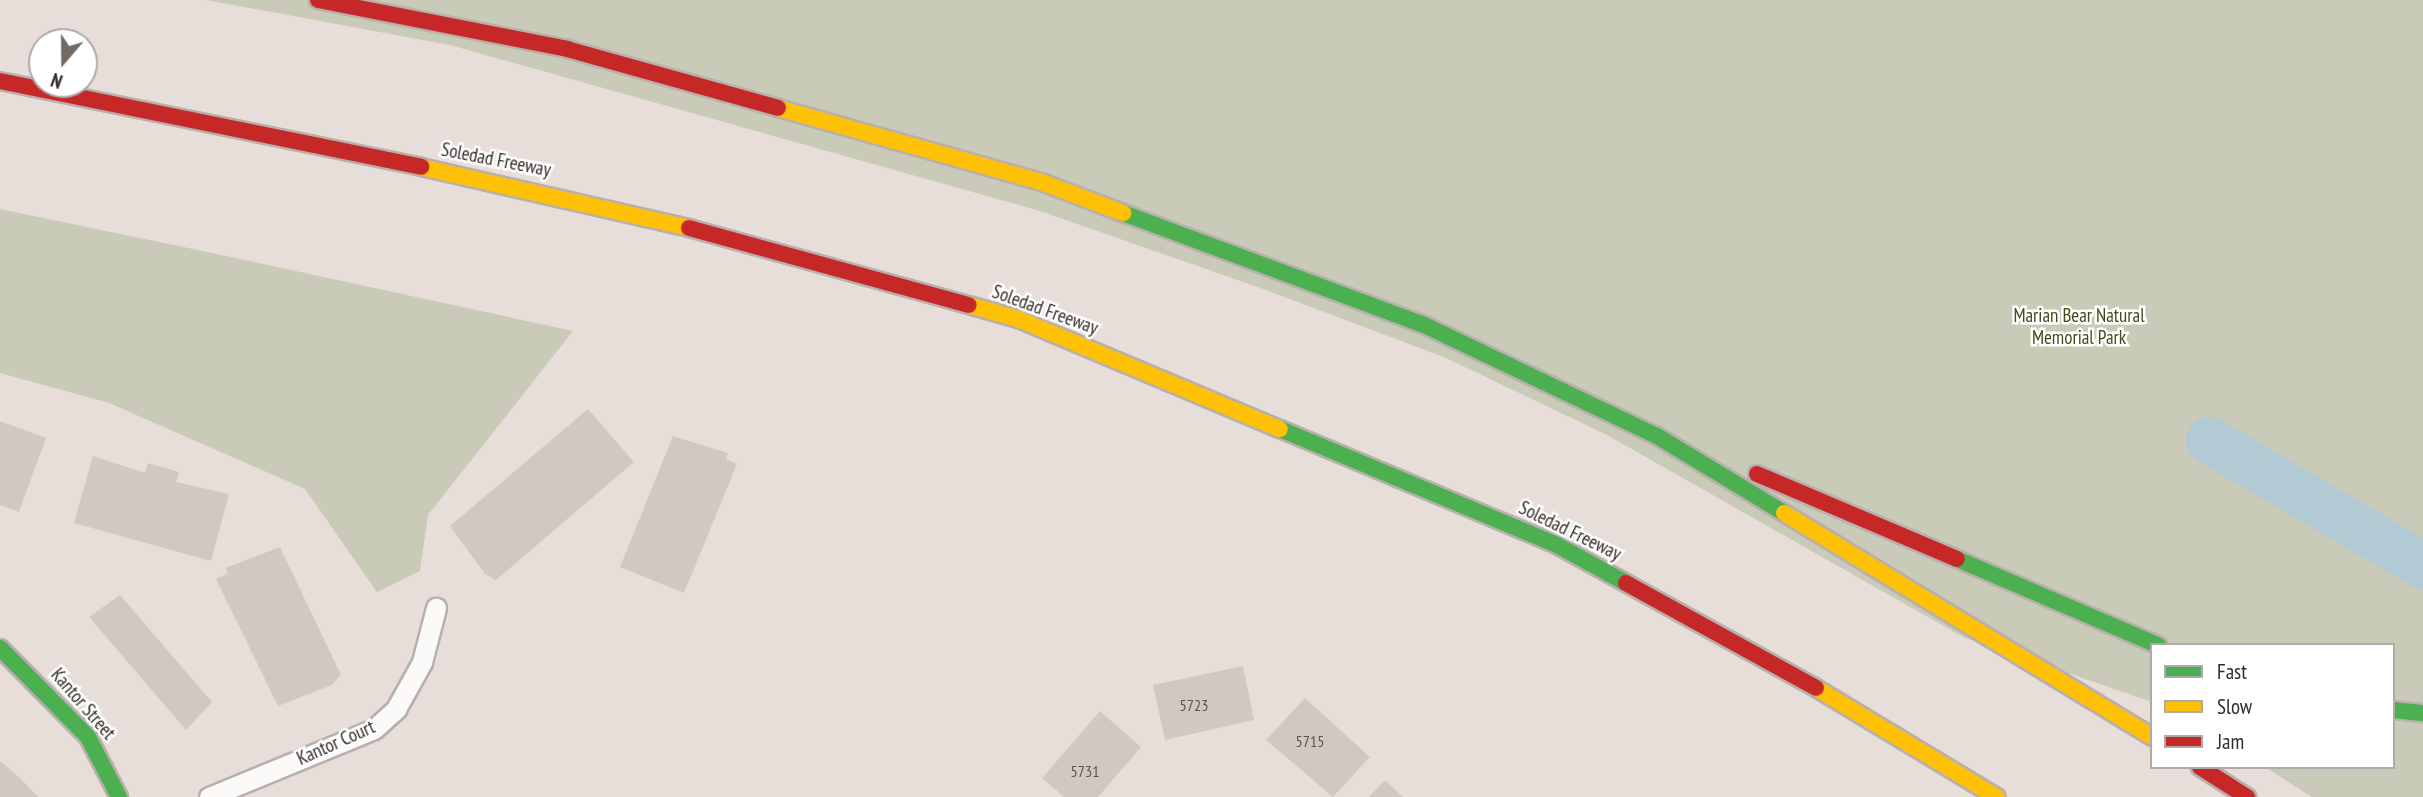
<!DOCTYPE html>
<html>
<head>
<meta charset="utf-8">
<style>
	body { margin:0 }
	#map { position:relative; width:2423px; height:797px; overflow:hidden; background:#e8ded9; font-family:"PT Sans Narrow",sans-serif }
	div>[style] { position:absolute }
	.green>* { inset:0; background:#c9cab7 }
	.river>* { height:47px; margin:-23.5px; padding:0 23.5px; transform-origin:23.5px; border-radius:23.5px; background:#b1cad4 }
	.building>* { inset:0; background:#d3c7c3 }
	.roads { filter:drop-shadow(2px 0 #b8b0ac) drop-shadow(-2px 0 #b8b0ac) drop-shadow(0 2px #b8b0ac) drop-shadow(0 -2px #b8b0ac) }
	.street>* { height:19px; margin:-9.5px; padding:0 9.5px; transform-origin:9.5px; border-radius:9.5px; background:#fcfaf9 }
	.fast>* { height:16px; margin:-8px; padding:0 8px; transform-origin:8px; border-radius:8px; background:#4caf50 }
	.slow>* { height:16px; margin:-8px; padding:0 8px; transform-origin:8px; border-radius:8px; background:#ffc107 }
	.jam>* { height:16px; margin:-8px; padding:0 8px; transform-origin:8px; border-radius:8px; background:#c62828 }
	span { translate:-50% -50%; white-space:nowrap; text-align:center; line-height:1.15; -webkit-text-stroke:5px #fff; paint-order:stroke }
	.number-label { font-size:16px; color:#5b534f }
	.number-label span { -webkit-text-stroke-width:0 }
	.street-label { font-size:19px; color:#322b27 }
	.park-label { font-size:19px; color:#3e4d18 }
	.legend { position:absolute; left:2150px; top:643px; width:245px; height:126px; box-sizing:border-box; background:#fff; border:2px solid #adaaa9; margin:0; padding:9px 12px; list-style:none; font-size:21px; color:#322b27 }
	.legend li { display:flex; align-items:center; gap:14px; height:35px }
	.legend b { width:35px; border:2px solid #adaaa9 }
	.north { position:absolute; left:28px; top:28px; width:70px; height:70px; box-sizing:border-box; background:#fff; border:2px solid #adaaa9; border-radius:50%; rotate:200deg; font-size:19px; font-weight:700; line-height:28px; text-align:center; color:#322b27 }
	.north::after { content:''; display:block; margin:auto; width:24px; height:32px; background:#726a65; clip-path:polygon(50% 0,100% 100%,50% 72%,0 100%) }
</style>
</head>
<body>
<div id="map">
	<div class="green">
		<i style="clip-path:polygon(206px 0,2423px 0,2423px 797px,2312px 797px,2265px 767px,2393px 767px,2393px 645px,2152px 645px,2152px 702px,1963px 637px,1607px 435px,1446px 358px,1266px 290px,1040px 211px,450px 45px)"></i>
		<i style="clip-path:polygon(0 209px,217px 254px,573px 331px,428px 515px,420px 571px,377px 592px,305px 489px,109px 403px,0 373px)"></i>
	</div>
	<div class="river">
		<i style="left:2209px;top:440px;width:248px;rotate:30.3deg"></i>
	</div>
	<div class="building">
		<i style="clip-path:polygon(588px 409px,634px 462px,496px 580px,485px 574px,450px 526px)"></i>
		<i style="clip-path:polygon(0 421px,46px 438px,19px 512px,0 505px)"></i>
		<i style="clip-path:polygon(673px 436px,728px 453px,726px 459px,737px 464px,684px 593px,620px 567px)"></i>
		<i style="clip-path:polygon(93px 456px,145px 473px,148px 463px,179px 472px,176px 482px,229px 494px,211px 561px,74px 523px)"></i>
		<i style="clip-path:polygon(280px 547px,341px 675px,332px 685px,278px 706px,216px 579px,228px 573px,225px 568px)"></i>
		<i style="clip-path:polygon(120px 595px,212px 702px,186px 730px,89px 617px)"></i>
		<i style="clip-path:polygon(1243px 666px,1254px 720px,1165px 740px,1153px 685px)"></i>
		<i style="clip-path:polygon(1305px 698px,1370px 757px,1333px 797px,1266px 740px)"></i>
		<i style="clip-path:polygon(1100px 711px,1141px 747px,1098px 797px,1064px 797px,1042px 778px)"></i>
		<i style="clip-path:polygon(0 761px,19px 777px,38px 797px,0 797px)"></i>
		<i style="clip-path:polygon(1385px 780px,1403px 797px,1369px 797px)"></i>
	</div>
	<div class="roads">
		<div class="street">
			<i style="left:209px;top:797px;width:178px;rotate:-22.4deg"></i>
			<i style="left:374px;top:729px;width:30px;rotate:-42deg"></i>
			<i style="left:396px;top:709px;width:54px;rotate:-61deg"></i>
			<i style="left:422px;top:662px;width:56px;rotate:-75.5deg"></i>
		</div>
		<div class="fast">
			<i style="left:1123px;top:213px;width:319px;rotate:20.4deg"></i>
			<i style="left:1422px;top:324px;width:260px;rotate:25.5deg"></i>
			<i style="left:1657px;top:436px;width:149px;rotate:31.2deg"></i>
			<i style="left:1280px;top:429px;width:300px;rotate:22.7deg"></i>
			<i style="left:1557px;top:545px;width:79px;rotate:28.8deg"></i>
			<i style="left:1957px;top:559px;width:219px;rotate:23.2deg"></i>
			<i style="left:0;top:648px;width:125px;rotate:45.3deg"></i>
			<i style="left:88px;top:737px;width:68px;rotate:62.7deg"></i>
			<i style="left:2393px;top:710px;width:30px;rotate:6deg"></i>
		</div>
		<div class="slow">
			<i style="left:778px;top:108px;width:276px;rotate:15.7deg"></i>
			<i style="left:1044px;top:183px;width:85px;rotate:20.8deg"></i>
			<i style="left:421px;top:167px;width:275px;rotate:12.8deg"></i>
			<i style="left:969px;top:305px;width:51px;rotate:15.9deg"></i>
			<i style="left:1018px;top:319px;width:284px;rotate:22.8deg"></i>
			<i style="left:1784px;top:513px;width:431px;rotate:31.3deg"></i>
			<i style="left:1816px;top:688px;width:211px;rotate:31.1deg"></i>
		</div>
		<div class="jam">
			<i style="left:318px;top:0;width:254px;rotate:11.1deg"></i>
			<i style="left:567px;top:49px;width:219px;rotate:15.6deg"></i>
			<i style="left:0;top:81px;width:430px;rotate:11.5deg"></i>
			<i style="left:689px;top:228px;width:290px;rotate:15.4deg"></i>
			<i style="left:1757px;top:474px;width:217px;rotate:23deg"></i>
			<i style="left:1626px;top:583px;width:217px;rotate:28.9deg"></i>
			<i style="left:2200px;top:767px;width:56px;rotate:32.6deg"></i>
		</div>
	</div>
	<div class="number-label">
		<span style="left:1194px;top:705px">5723</span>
		<span style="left:1310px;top:741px">5715</span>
		<span style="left:1085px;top:771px">5731</span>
	</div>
	<div class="street-label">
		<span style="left:496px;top:160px;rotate:11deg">Soledad Freeway</span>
		<span style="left:1045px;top:310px;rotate:20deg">Soledad Freeway</span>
		<span style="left:1570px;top:531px;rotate:26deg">Soledad Freeway</span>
		<span style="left:83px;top:704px;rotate:49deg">Kantor Street</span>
		<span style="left:336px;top:743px;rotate:-24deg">Kantor Court</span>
	</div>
	<div class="park-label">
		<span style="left:2079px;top:327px">Marian Bear Natural<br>Memorial Park</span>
	</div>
	<ul class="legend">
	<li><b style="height:9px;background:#4caf50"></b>Fast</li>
	<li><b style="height:9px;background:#ffc107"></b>Slow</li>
	<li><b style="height:9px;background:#c62828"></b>Jam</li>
	</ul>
	<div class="north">N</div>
</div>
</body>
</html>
